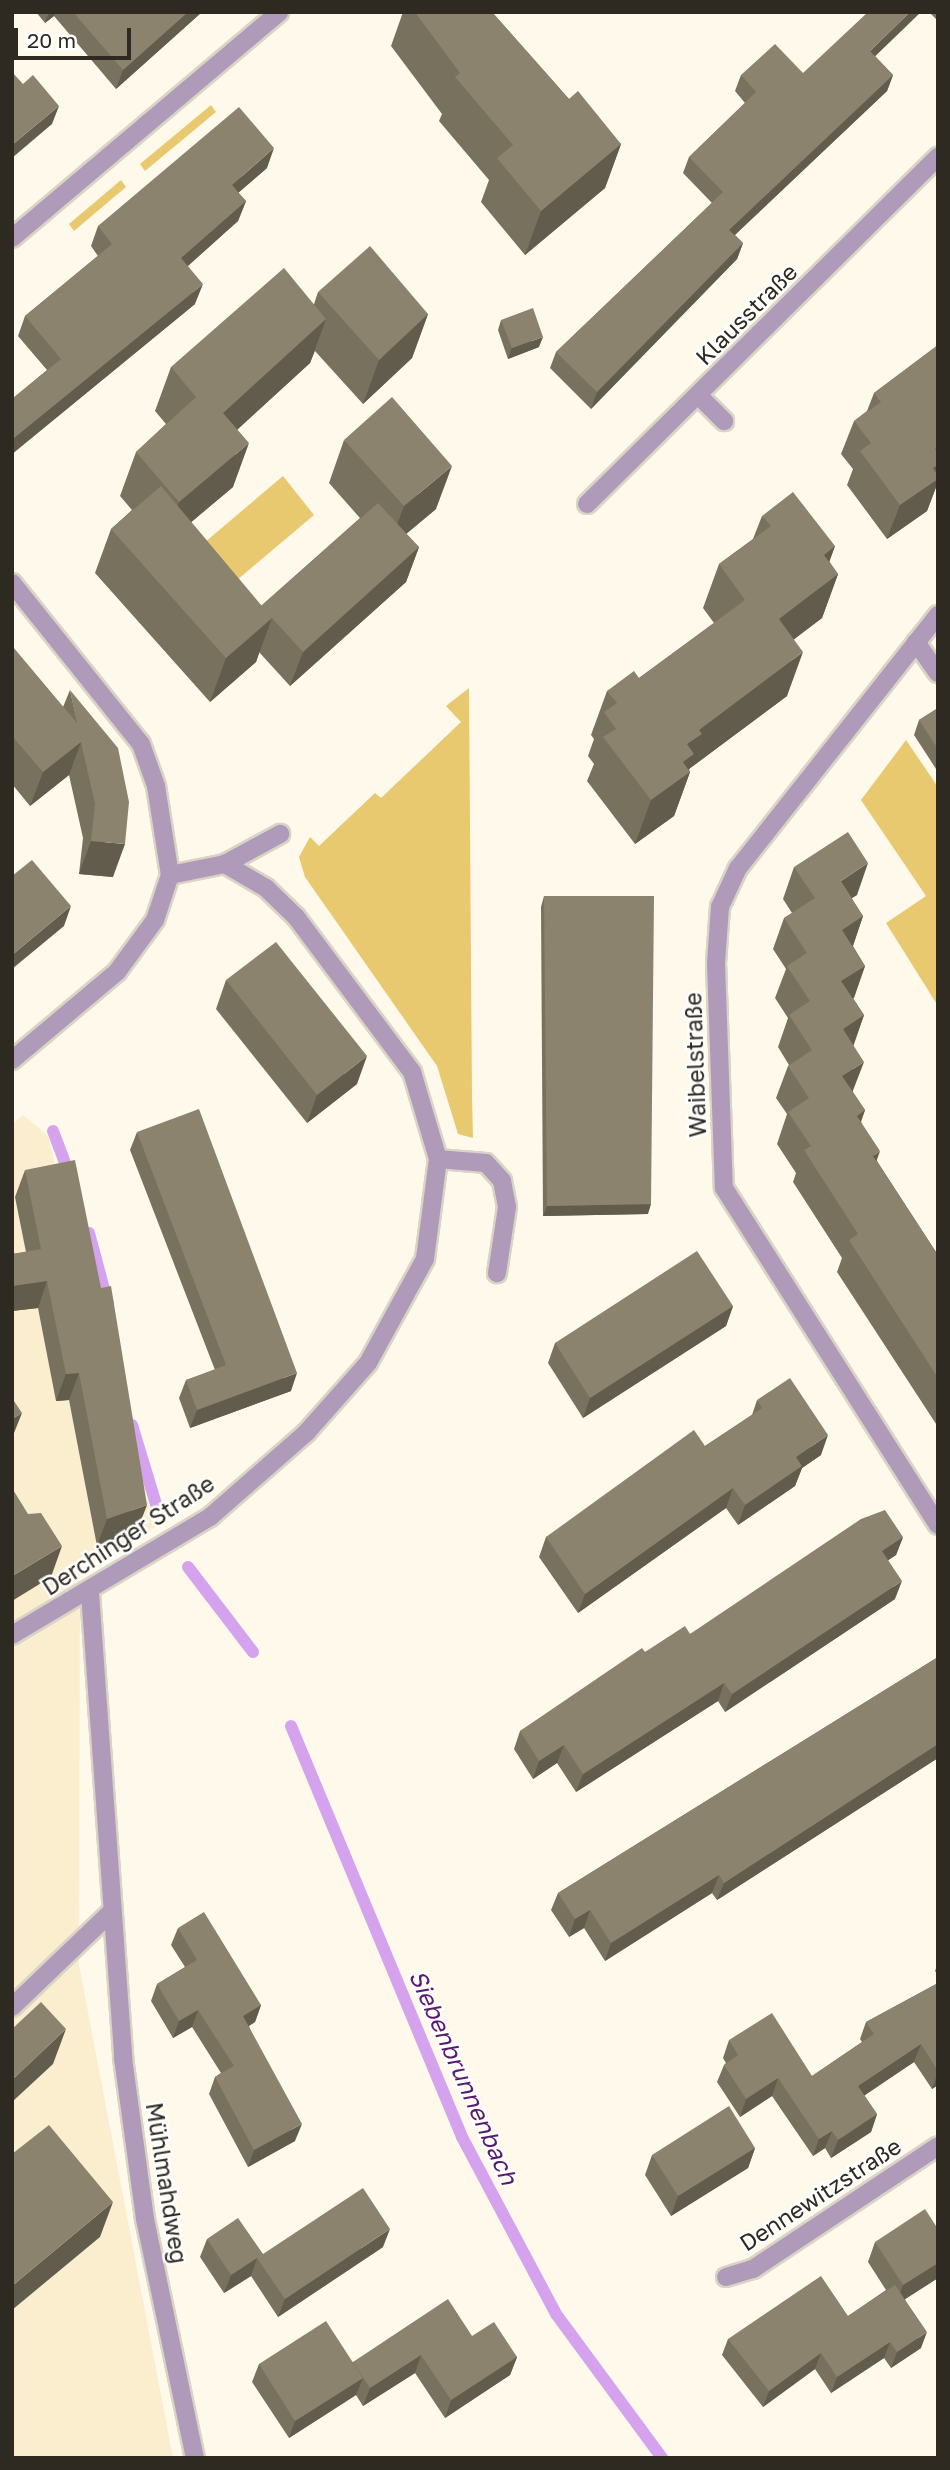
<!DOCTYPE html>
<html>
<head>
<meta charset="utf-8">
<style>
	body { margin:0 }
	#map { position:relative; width:950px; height:2470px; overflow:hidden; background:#fef9ea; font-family:"Golos Text",sans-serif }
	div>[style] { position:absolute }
	.built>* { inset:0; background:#faeece }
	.green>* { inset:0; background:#e9c970 }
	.stream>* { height:12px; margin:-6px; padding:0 6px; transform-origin:6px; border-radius:6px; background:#d5a3ed }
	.roads { filter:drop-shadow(2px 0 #d9d4c6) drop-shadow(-2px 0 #d9d4c6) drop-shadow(0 2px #d9d4c6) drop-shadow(0 -2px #d9d4c6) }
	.minor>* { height:18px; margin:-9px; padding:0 9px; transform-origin:9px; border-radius:9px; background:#af9aba }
	.wall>* { inset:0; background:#78715e }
	.shaded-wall>* { inset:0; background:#615c4c }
	.building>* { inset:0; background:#8b836d }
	span { translate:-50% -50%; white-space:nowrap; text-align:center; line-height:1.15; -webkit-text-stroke:5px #fff; paint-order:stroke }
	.street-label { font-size:23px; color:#2e2a21 }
	.water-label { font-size:24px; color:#581a70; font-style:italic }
	.frame { position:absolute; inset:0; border:14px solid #2e2a21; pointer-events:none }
	.scale { position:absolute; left:14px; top:28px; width:117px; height:32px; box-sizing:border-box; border:4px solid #2e2a21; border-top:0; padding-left:9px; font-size:21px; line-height:24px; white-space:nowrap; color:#2e2a21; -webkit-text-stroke:5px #fff; paint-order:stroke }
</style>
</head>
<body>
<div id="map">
	<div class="built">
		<i style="clip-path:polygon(23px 1115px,48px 1136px,91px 1314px,155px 1527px,80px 1568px,79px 1965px,173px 2458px,12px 2458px,12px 1124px)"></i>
	</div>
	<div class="green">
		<i style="clip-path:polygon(211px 105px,216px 112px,145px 171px,140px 164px)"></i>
		<i style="clip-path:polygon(121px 180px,126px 187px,74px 231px,69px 224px)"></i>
		<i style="clip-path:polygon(283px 476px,314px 515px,224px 591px,191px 554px)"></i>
		<i style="clip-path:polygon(469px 688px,472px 1095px,473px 1138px,458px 1134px,437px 1066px,305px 877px,299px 857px,310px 837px,319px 846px,375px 793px,381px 798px,461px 722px,446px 706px)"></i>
		<i style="clip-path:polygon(906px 740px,938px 787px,938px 1006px,886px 923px,926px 896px,861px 800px)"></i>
	</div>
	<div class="stream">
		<i style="left:53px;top:1131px;width:48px;rotate:69.3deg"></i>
		<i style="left:89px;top:1233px;width:73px;rotate:75deg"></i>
		<i style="left:132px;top:1425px;width:83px;rotate:73.1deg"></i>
		<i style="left:188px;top:1567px;width:107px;rotate:52.6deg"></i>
		<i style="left:291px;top:1726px;width:445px;rotate:67.4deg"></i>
		<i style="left:462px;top:2137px;width:200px;rotate:62deg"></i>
		<i style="left:556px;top:2314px;width:179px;rotate:53.6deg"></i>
	</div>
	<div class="roads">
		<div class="minor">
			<i style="left:12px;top:238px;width:350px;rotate:-40.2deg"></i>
			<i style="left:698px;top:395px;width:37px;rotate:45deg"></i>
			<i style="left:587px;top:504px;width:494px;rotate:-44.7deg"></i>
			<i style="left:12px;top:583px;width:206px;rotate:51.3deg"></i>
			<i style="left:141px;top:744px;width:45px;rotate:70.3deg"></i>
			<i style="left:156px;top:786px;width:90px;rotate:81.1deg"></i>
			<i style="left:170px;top:875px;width:47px;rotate:108.4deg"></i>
			<i style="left:155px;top:920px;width:64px;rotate:126.2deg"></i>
			<i style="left:117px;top:972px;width:137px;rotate:140deg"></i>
			<i style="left:938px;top:615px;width:323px;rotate:128.3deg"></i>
			<i style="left:738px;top:868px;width:43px;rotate:114.8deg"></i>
			<i style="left:720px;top:907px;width:56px;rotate:94.1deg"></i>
			<i style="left:716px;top:963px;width:225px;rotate:88deg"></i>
			<i style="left:724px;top:1188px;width:399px;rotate:57.6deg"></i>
			<i style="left:916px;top:642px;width:38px;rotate:55deg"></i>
			<i style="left:170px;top:875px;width:56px;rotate:-11.3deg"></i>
			<i style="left:225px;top:864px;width:63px;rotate:-28.6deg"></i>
			<i style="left:438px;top:1159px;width:48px;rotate:4.8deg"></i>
			<i style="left:486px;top:1163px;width:24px;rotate:48deg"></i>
			<i style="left:502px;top:1181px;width:26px;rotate:79deg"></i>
			<i style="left:507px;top:1207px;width:67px;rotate:98.6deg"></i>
			<i style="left:90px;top:1593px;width:466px;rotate:85.9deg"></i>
			<i style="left:123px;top:2058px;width:162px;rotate:82.2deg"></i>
			<i style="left:145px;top:2219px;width:244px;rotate:78.2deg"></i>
			<i style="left:12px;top:1635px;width:230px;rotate:-30.8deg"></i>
			<i style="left:210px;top:1517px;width:128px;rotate:-41.2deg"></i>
			<i style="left:306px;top:1433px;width:94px;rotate:-48.5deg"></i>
			<i style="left:368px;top:1363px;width:119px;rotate:-61.3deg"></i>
			<i style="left:425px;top:1259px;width:101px;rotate:-82.6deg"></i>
			<i style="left:438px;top:1159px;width:91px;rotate:-106.6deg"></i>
			<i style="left:412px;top:1072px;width:194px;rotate:-126.8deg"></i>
			<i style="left:296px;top:917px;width:42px;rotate:-136deg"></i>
			<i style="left:266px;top:888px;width:48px;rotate:-149.7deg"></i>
			<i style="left:12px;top:2007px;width:136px;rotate:-43.8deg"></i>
			<i style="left:726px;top:2277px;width:28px;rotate:-17deg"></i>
			<i style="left:753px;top:2269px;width:222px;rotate:-33.6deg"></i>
		</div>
	</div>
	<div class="wall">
		<i style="clip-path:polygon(36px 12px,202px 12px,116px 89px,54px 16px,45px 23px)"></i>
		<i style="clip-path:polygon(403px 12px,492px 12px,569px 99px,621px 144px,605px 188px,525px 255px,481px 202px,489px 180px,439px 121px,442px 114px,391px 46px)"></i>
		<i style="clip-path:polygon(929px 12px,938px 12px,938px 21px)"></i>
		<i style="clip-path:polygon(875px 56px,893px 75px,887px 91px,735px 235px,743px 243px,737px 259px,591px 409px,550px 368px,556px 352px,712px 203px,683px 173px,689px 157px,745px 103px,735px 91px,741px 75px,803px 73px)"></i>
		<i style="clip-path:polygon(267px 168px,238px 193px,246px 201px,238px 221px,188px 266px,195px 304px,12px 454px,12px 399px,47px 370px,18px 336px,25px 316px,98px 256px,91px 246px,98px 226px)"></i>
		<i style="clip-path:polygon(318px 292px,428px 314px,412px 358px,363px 404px,315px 351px,310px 363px,237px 430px,233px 487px,191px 522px,261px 606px,360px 518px,329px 483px,344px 440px,436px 509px,406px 534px,419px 547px,406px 582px,290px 686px,259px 652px,256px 662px,210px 702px,95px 573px,111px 529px,132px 510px,120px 496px,136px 452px,166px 424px,155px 411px,171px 367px,314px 304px)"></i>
		<i style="clip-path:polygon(501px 320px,539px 347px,508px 359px,498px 330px)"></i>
		<i style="clip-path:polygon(938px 345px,938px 482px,927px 511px,887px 539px,847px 485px,853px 469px,841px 454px,854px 421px,867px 411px,874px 393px)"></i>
		<i style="clip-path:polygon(762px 516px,835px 546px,829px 561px,838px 574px,822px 618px,794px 639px,787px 696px,689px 769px,690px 772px,674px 816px,635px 844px,587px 781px,594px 764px,588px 756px,594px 739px,591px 735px,607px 691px,639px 678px,714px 623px,703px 608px,719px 564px,753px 539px)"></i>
		<i style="clip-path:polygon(12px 646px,63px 707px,70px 690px,113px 877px,79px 874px,83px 838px,69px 775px,30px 806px,12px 784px)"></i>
		<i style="clip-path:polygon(938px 708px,938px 772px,914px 735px,919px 720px)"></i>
		<i style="clip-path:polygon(794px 867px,857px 895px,851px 898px,863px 916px,853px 946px,865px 966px,853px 998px,864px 1015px,853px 1045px,853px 1092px,865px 1110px,861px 1122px,877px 1161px,938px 1255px,938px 1427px,837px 1272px,842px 1258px,793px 1182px,796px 1173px,777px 1144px,787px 1114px,776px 1098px,788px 1066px,789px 1065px,778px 1047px,788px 1018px,775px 998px,786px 969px,773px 949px,784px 918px,792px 913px,783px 899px)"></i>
		<i style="clip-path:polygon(544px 896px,648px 1214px,543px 1216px,541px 907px)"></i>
		<i style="clip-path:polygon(226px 980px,357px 1084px,307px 1123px,216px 1009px)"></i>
		<i style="clip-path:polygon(137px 1132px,291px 1391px,190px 1428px,179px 1398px,186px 1380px,215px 1370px,130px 1150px)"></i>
		<i style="clip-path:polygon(25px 1170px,137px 1531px,97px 1546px,69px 1400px,56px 1401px,38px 1308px,12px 1311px,12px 1254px,26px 1252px,15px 1197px)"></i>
		<i style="clip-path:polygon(733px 1306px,726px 1326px,583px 1418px,548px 1363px,555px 1343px)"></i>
		<i style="clip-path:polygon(757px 1400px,821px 1455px,802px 1468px,795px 1486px,738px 1525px,726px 1508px,578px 1613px,539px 1557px,546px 1537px,705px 1446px,752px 1415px)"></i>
		<i style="clip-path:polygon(903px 1537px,896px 1555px,888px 1560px,895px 1599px,725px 1712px,718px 1701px,576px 1792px,557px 1763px,533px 1779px,514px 1749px,520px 1731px,645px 1652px,690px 1634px)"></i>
		<i style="clip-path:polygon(938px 1657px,938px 1758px,717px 1900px,712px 1893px,605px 1961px,584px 1928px,569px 1937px,551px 1910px,558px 1893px)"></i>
		<i style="clip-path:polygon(178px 1928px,261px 2005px,255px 2022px,249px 2026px,295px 2141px,248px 2167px,209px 2094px,215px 2077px,221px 2073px,192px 2027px,173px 2038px,151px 2001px,157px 1984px,185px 1967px,171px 1945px)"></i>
		<i style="clip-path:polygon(938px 1963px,938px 1975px,935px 1971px)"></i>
		<i style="clip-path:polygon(938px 1983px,938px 2085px,932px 2089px,914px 2062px,864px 2095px,877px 2114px,871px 2132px,831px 2158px,825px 2148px,813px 2156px,772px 2096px,740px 2117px,717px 2082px,724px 2065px,726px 2063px,723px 2058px,729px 2040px,812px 2076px,862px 2042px,860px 2039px,866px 2022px)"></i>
		<i style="clip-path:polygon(755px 2148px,748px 2168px,671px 2216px,645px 2175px,652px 2155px)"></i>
		<i style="clip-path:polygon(938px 2229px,938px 2278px,905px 2299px,921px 2348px,891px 2368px,884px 2358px,831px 2393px,815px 2369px,763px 2407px,722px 2355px,728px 2339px,848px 2316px,886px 2290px,868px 2262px,875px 2242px)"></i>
		<i style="clip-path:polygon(207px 2239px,263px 2254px,383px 2247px,278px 2317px,251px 2276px,224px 2293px,200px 2257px)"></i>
		<i style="clip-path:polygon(472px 2336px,517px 2357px,510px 2375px,445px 2418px,415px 2373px,363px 2406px,356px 2395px,289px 2438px,252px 2382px,259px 2364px,353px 2362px)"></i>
	</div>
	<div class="shaded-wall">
		<i style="clip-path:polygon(49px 12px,55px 12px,54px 16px,45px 23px)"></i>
		<i style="clip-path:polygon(188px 12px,202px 12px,116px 89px,123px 70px)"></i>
		<i style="clip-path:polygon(910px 12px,921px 12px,864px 67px,870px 51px)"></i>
		<i style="clip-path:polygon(893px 75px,887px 91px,723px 246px,729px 230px)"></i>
		<i style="clip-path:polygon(59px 106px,52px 124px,12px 158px,12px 145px)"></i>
		<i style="clip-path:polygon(621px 144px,605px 188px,525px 255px,541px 211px)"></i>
		<i style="clip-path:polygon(274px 148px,267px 168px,224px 205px,232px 185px)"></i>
		<i style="clip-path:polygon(246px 201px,238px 221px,174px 278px,181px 258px)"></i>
		<i style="clip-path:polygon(743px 243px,737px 259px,591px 409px,597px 392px)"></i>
		<i style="clip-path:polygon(203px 284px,195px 304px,12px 454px,12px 444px,14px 438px)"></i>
		<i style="clip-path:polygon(428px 314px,412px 358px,363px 404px,379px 360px)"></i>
		<i style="clip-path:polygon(326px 319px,310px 363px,207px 457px,223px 413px)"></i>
		<i style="clip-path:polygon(543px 337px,539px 347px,508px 359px,512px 348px)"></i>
		<i style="clip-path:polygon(249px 443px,233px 487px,163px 546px,179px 502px)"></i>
		<i style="clip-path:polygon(938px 447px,938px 482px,927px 511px,887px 539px,900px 505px,935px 449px)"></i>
		<i style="clip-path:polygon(452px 466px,436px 509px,388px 549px,404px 506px)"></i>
		<i style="clip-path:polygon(835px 546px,820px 588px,838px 574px,822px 618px,763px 663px,779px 619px,824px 555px)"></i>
		<i style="clip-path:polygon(419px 547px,406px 582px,290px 686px,303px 652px)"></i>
		<i style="clip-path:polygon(272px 618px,256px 662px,210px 702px,226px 658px)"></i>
		<i style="clip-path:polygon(803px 652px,787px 696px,689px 769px,688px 774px,690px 772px,674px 816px,635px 844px,651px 800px,687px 744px,699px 730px)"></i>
		<i style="clip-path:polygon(81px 742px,69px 775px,30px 806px,43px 772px)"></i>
		<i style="clip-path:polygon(91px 841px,125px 844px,113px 877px,79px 874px)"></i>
		<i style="clip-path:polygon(868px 863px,857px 895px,829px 913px,841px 881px)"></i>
		<i style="clip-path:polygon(71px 906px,64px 926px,12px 969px,12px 955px)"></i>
		<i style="clip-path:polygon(863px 916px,852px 948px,842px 930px)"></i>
		<i style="clip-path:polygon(865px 966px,854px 998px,829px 1013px,841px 981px)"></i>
		<i style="clip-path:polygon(864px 1015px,853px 1047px,843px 1029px)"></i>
		<i style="clip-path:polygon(367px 1056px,357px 1084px,307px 1123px,317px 1095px)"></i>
		<i style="clip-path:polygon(864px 1062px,852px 1093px,842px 1076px)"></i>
		<i style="clip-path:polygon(865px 1110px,853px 1142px,857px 1116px)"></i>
		<i style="clip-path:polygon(880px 1151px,869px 1182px,873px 1156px)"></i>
		<i style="clip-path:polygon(651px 1204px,648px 1214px,543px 1216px,547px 1206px)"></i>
		<i style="clip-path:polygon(47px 1281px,38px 1308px,12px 1311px,12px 1286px)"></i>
		<i style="clip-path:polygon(733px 1306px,726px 1326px,583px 1418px,590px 1398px)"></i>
		<i style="clip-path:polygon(79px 1373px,69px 1400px,56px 1401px,66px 1374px)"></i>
		<i style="clip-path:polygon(297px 1373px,291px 1391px,190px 1428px,197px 1410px)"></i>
		<i style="clip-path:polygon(22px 1413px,12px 1438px,12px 1419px)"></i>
		<i style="clip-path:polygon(828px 1435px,821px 1455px,802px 1468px,795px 1486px,738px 1525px,745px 1505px,796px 1457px)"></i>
		<i style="clip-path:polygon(733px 1488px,726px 1508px,578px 1613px,585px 1594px)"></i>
		<i style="clip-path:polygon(147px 1505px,137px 1531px,97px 1546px,107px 1519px)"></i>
		<i style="clip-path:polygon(903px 1537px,896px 1555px,875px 1569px,882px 1551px)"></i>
		<i style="clip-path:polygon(62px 1546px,51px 1577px,12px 1601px,12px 1580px,14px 1575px)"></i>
		<i style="clip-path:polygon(902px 1581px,895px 1599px,725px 1712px,732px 1694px)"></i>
		<i style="clip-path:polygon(724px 1683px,718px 1701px,576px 1792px,583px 1774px)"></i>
		<i style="clip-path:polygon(938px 1744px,938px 1758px,717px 1900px,724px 1883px)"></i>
		<i style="clip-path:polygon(564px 1745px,557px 1763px,533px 1779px,539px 1761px)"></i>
		<i style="clip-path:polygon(719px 1875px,712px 1893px,605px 1961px,611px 1943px)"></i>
		<i style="clip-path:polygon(590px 1910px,584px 1928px,569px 1937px,575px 1919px)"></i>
		<i style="clip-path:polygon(261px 2005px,255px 2022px,237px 2033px,243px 2016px)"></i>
		<i style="clip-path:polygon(198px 2010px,192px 2027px,173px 2038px,179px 2021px)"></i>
		<i style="clip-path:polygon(66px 2029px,53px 2064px,12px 2102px,12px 2080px)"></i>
		<i style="clip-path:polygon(921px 2044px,914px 2062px,852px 2104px,858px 2086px)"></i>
		<i style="clip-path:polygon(938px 2072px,938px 2085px,932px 2089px)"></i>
		<i style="clip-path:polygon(778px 2078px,772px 2096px,740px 2117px,746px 2099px)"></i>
		<i style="clip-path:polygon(877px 2114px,871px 2132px,831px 2158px,838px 2140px)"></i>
		<i style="clip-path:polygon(302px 2124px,295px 2141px,248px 2167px,254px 2150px)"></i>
		<i style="clip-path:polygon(832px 2131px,825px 2148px,813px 2156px,819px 2139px)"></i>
		<i style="clip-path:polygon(755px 2148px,748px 2168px,671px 2216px,678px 2196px)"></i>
		<i style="clip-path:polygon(113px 2202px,100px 2237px,12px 2310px,12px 2286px)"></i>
		<i style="clip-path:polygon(390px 2229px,383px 2247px,278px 2317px,285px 2299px)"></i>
		<i style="clip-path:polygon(257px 2258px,251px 2276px,224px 2293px,231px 2275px)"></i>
		<i style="clip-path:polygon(938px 2263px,938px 2278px,896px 2305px,903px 2285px)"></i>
		<i style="clip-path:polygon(927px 2332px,921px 2348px,891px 2368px,897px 2352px)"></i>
		<i style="clip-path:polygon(890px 2342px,884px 2358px,831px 2393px,837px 2377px)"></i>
		<i style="clip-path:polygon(821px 2353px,815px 2369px,763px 2407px,769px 2391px)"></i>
		<i style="clip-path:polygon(421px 2355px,415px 2373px,363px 2406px,370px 2388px)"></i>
		<i style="clip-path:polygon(517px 2357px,510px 2375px,445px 2418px,451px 2400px)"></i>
		<i style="clip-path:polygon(363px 2378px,356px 2395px,289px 2438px,295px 2421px)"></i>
	</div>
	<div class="building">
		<i style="clip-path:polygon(73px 12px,188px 12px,123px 70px)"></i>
		<i style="clip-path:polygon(415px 12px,492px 12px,569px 99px,578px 91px,621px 144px,541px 211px,497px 158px,513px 145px,455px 77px,460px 73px)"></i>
		<i style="clip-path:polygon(868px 12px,910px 12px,870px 51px,893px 75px,729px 230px,743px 243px,597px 392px,556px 352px,723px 192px,689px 157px,756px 92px,741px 75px,775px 44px,803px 73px)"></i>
		<i style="clip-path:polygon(12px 72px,23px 84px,33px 75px,59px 106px,12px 145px)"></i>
		<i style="clip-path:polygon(239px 107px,274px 148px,232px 185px,246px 201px,181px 258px,203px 284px,14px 438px,12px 436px,12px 399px,61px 359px,25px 316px,112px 244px,98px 226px)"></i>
		<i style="clip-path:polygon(370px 246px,428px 314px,379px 360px,318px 292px)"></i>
		<i style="clip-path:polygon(284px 268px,326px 319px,223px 413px,249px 443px,179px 502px,136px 452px,196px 397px,171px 367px)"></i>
		<i style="clip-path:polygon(533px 308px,543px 337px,512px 348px,501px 320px)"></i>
		<i style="clip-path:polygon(938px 345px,938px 447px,935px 449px,938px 453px,938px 465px,933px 468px,938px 475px,938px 479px,900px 505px,860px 451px,871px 443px,854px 421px,881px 402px,874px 393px)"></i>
		<i style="clip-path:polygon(392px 397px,452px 466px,404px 506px,344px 440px)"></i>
		<i style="clip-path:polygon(161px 486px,272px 618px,226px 658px,111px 529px)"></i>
		<i style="clip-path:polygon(793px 492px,835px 546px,824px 555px,838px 574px,779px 619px,803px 652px,699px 730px,702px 734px,687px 744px,694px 754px,683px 762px,690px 772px,651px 800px,603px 737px,616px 729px,604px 712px,617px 703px,607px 691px,634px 671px,639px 678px,745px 600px,719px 564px,771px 526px,762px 516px)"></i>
		<i style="clip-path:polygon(378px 503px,419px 547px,303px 652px,261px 606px)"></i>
		<i style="clip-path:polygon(12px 646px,77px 723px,70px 690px,118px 748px,129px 802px,125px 844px,91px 841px,95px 804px,81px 742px,43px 772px,12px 736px)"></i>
		<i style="clip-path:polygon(938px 708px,938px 749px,919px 720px)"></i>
		<i style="clip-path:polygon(848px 832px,868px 863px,841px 881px,863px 916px,842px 930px,865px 966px,841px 981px,864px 1015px,843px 1029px,864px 1062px,842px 1076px,865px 1110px,857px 1116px,880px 1151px,873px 1156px,938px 1255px,938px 1378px,849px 1240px,858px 1234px,804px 1150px,811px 1146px,788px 1112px,809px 1098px,788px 1066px,812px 1050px,789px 1015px,810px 1001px,787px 966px,807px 953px,784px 918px,815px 898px,794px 867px)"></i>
		<i style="clip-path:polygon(32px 860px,71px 906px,12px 955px,12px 876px)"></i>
		<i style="clip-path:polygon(544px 896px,654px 896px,651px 1204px,547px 1206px)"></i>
		<i style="clip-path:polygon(276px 942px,367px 1056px,317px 1095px,226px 980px)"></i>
		<i style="clip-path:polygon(199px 1109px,297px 1373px,197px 1410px,186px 1380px,226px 1365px,137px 1132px)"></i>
		<i style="clip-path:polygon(75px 1160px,101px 1288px,111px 1286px,147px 1505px,107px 1519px,79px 1373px,66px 1374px,47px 1281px,12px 1286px,12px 1254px,41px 1249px,25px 1170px)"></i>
		<i style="clip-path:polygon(697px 1251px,733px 1306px,590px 1398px,555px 1343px)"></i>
		<i style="clip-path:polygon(790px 1378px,828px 1435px,796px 1457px,802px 1466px,745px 1505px,733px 1488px,585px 1594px,546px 1537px,694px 1430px,705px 1446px,762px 1408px,757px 1400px)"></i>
		<i style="clip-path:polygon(12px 1398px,22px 1413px,12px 1419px)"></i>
		<i style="clip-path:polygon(12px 1488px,28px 1514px,41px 1513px,62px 1546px,14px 1575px,12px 1573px)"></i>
		<i style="clip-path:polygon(885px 1510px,903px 1537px,882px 1551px,902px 1581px,732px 1694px,724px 1683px,583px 1774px,564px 1745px,539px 1761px,520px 1731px,642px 1648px,645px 1652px,685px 1626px,690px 1634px,861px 1519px)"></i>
		<i style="clip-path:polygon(938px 1657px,938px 1744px,724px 1883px,719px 1875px,611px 1943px,590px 1910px,575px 1919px,558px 1893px)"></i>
		<i style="clip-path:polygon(204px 1912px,261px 2005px,243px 2016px,302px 2124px,254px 2150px,215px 2077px,234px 2066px,198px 2010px,179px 2021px,157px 1984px,197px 1960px,178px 1928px)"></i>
		<i style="clip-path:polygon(938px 1983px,938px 2071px,921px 2044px,858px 2086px,877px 2114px,838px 2140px,832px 2131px,819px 2139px,778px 2078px,746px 2099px,724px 2065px,738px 2055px,729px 2040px,772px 2013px,812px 2076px,874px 2034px,866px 2022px)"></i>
		<i style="clip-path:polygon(41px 2002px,66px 2029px,12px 2080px,12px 2029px)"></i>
		<i style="clip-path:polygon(729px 2106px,755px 2148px,678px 2196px,652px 2155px)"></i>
		<i style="clip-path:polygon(49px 2125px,113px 2202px,12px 2286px,12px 2154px)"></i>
		<i style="clip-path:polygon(363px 2188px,390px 2229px,285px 2299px,257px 2258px,231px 2275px,207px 2239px,238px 2218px,263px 2254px)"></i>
		<i style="clip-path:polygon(925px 2209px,938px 2229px,938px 2263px,903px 2285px,875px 2242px)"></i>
		<i style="clip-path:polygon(821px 2276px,848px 2316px,895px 2285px,927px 2332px,897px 2352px,890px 2342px,837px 2377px,821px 2353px,769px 2391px,728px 2339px)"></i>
		<i style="clip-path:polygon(448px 2299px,472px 2336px,494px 2322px,517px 2357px,451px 2400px,421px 2355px,370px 2388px,353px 2362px)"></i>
		<i style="clip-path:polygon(326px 2321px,363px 2378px,295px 2421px,259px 2364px)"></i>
	</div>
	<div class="street-label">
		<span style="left:746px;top:314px;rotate:-45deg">Klausstraße</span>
		<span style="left:695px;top:1065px;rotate:-92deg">Waibelstraße</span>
		<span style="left:128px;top:1535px;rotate:-33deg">Derchinger Straße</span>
		<span style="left:167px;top:2183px;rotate:81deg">Mühlmahdweg</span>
		<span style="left:820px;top:2194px;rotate:-33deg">Dennewitzstraße</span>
	</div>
	<div class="water-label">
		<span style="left:464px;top:2077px;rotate:66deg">Siebenbrunnenbach</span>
	</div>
	<div class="frame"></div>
	<div class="scale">20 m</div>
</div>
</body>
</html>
